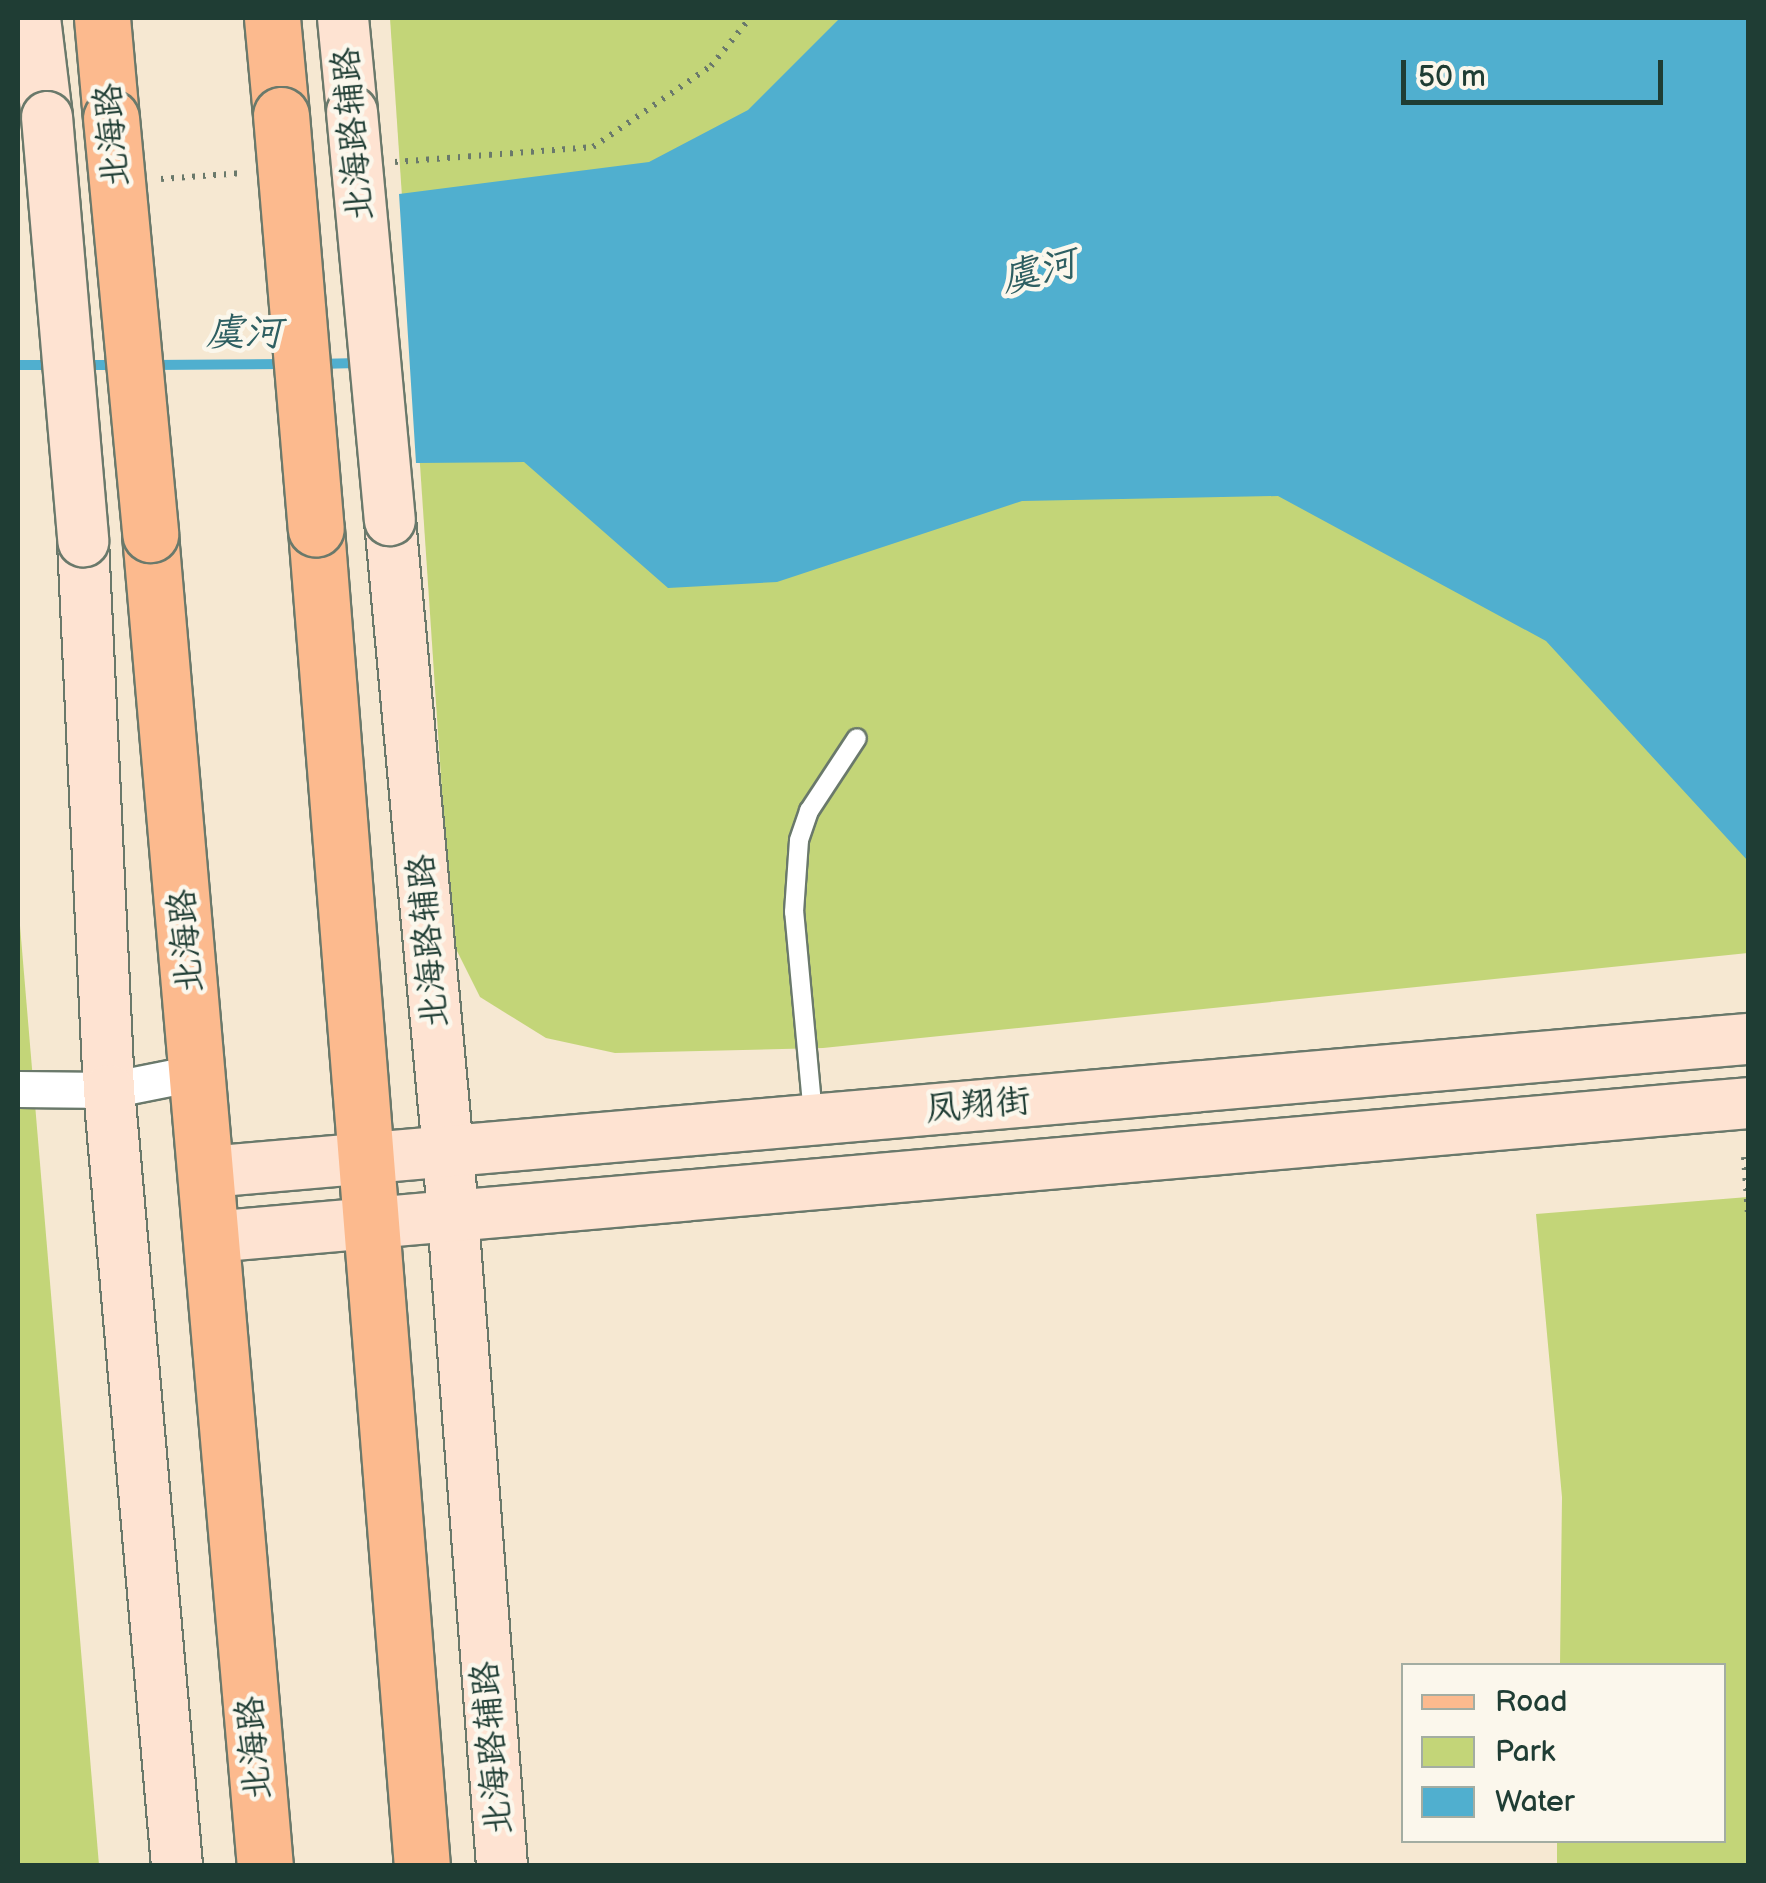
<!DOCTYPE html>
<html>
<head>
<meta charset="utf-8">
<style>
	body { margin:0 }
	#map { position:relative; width:1766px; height:1883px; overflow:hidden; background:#f6e8d2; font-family:"Balsamiq Sans","LXGW WenKai TC",sans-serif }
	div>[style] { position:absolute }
	.green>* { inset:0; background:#c3d578 }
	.water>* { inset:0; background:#50afcf }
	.stream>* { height:10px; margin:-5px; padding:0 5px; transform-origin:5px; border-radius:5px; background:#50afcf }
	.path>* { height:6px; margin-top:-3px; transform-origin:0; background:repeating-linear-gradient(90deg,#6a796b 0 2.5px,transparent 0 10.5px) }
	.roads { filter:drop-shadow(2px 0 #6a796b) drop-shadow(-2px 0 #6a796b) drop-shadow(0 2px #6a796b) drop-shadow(0 -2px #6a796b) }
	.lane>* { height:18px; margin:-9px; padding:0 9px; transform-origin:9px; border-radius:9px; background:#fff }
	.street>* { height:35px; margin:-17.5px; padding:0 17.5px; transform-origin:17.5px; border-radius:17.5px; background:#fff }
	.secondary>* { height:50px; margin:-25px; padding:0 25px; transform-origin:25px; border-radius:25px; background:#fee3d2 }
	.primary>* { height:55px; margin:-27.5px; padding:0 27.5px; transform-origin:27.5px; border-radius:27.5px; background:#fcba8e }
	.bridges { filter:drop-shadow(2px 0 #6a796b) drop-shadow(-2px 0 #6a796b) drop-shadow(0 2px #6a796b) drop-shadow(0 -2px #6a796b) }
	.secondary-bridge>* { height:50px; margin:-25px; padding:0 25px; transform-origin:25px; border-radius:25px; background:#fee3d2 }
	.primary-bridge>* { height:55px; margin:-27.5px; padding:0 27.5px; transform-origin:27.5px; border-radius:27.5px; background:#fcba8e }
	span { translate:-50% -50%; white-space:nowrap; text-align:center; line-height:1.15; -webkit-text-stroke:9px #fbf7ec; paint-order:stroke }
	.street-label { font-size:35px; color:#1f3d34 }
	.water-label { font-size:38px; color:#2e5f62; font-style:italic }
	.frame { position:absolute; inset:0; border:20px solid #1f3d34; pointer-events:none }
	.legend { position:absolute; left:1401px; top:1663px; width:325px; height:180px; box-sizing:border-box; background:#fbf7ec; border:2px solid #a3ada2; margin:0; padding:12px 18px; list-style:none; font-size:30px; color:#1f3d34 }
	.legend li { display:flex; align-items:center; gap:20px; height:50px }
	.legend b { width:50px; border:2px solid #a3ada2 }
	.scale { position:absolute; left:1401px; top:60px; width:262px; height:45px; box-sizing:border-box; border:5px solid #1f3d34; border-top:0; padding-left:12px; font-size:30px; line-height:35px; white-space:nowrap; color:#1f3d34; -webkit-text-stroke:8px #fbf7ec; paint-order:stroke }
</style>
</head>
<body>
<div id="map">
	<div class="green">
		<i style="clip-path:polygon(390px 18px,1748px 18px,1748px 953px,823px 1048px,615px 1053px,546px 1038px,480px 997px,452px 941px)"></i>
		<i style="clip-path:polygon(18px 902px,99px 1865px,18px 1865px)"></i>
		<i style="clip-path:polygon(1748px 1197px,1748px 1865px,1557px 1865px,1557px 1841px,1724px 1840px,1724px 1666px,1560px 1665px,1562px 1497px,1536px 1214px)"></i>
	</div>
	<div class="water">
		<i style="clip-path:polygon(840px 18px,1748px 18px,1748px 861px,1546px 641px,1278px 496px,1022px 501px,777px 582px,668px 588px,524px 462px,416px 463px,399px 194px,649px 162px,748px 110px)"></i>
	</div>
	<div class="stream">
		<i style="left:316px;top:364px;width:43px;rotate:-1.3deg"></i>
		<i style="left:18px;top:365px;width:36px"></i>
		<i style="left:81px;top:365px;width:38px"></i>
		<i style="left:151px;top:365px;width:133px;rotate:-0.4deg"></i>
	</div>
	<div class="path">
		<i style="left:395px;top:162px;width:199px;rotate:-4.3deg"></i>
		<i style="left:593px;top:147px;width:143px;rotate:-34.5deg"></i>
		<i style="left:711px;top:66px;width:62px;rotate:-50.9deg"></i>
		<i style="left:161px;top:179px;width:82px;rotate:-4.2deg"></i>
		<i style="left:1744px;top:1157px;width:59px;rotate:86.1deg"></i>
	</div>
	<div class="roads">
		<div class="lane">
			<i style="left:813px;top:1115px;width:204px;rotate:-95.3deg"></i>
			<i style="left:794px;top:912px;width:72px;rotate:-86deg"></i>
			<i style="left:799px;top:840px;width:31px;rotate:-71deg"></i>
			<i style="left:809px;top:811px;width:87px;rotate:-56.7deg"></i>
		</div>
		<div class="street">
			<i style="left:18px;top:1089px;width:91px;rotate:0.6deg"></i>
			<i style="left:109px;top:1090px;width:92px;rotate:-11.3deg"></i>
		</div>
		<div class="secondary">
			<i style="left:35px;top:18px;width:100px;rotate:83.1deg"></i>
			<i style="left:343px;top:18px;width:94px;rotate:84.5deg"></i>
			<i style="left:390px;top:520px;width:634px;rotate:84.75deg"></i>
			<i style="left:448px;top:1151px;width:717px;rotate:85.68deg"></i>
			<i style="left:83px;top:541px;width:550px;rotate:87.29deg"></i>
			<i style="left:109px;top:1090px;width:779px;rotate:84.99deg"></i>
			<i style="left:208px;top:1172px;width:1546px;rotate:-4.94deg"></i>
			<i style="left:211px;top:1237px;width:1543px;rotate:-4.98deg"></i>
		</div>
		<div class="primary">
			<i style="left:102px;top:18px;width:100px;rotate:84.9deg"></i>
			<i style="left:272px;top:18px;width:97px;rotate:84.7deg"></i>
			<i style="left:316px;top:529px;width:1341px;rotate:85.47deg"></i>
			<i style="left:150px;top:534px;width:1337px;rotate:85.07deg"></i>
		</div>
	</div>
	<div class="bridges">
		<div class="secondary-bridge">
			<i style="left:352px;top:112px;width:410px;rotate:84.7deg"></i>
			<i style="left:47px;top:117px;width:426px;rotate:85.1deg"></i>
		</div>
		<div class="primary-bridge">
			<i style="left:281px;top:115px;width:415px;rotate:85.2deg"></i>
			<i style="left:111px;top:118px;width:418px;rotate:84.6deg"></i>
		</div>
	</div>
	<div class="street-label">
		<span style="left:354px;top:134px;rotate:-95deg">北海路辅路</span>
		<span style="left:113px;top:135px;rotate:-95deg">北海路</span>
		<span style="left:187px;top:941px;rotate:-95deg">北海路</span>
		<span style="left:429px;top:941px;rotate:-95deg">北海路辅路</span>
		<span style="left:978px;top:1106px;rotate:-5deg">凤翔街</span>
		<span style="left:255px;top:1748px;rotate:-95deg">北海路</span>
		<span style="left:493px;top:1748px;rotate:-95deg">北海路辅路</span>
	</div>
	<div class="water-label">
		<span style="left:1039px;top:272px;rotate:-14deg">虞河</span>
		<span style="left:244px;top:334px">虞河</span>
	</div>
	<div class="frame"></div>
	<ul class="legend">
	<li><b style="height:12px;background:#fcba8e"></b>Road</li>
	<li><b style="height:28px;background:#c3d578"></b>Park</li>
	<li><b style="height:28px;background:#50afcf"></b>Water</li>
	</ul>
	<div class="scale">50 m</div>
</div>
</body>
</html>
